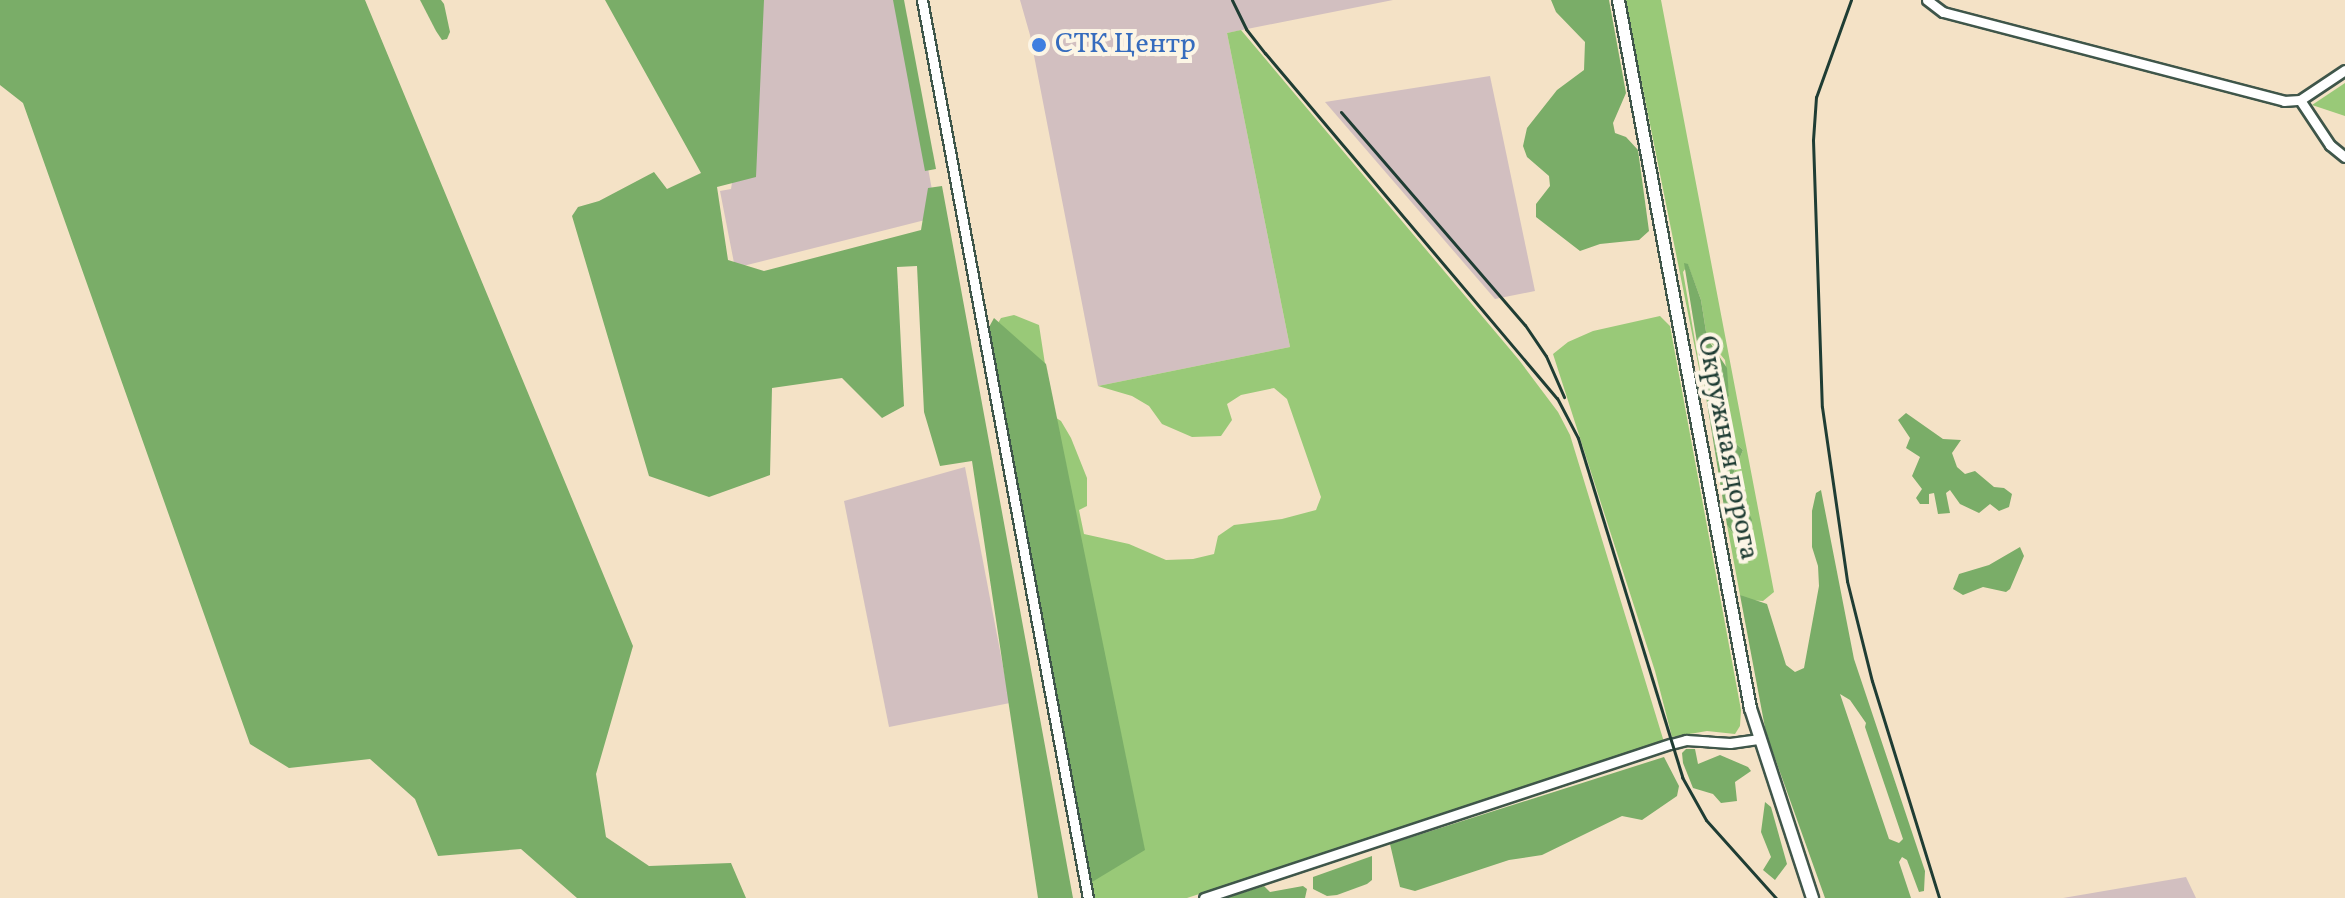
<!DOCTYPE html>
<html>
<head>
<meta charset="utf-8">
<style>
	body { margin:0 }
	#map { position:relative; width:2345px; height:898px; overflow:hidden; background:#f4e2c6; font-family:Vollkorn,serif }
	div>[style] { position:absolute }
	.industrial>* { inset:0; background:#d2bfc0 }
	.green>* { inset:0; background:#99c978 }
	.forest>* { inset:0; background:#7aad68 }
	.roads { filter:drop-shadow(2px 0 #3f564a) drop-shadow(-2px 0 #3f564a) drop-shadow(0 2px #3f564a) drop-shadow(0 -2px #3f564a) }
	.minor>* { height:9px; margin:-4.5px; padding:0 4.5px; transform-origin:4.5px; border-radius:4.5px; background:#fff }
	.major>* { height:11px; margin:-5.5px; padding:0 5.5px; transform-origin:5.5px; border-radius:5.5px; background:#fff }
	.rail>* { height:3px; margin:-1.5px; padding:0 1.5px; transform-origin:1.5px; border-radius:1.5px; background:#1f3d34 }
	.dots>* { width:22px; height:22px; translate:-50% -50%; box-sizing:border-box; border:4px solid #fcf5e5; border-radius:50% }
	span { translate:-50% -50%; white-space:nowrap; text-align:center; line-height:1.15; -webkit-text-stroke:8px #fcf5e5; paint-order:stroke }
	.shop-label { font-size:28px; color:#366cbe }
	.left { translate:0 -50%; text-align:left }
	.street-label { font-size:28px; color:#1f3d34 }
</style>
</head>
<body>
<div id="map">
	<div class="industrial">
		<i style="clip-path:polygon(761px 0,897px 0,937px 217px,735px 268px,720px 191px,731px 189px)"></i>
		<i style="clip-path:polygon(1020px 0,1393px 0,1227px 33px,1290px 347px,1098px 386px,1030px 35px)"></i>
		<i style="clip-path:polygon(1490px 76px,1535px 291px,1495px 299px,1325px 102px)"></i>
		<i style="clip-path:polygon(965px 467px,1010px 703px,889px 727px,844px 501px)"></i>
		<i style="clip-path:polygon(2186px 877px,2196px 898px,2063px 898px)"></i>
	</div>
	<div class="green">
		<i style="clip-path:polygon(1625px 0,1661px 0,1774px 592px,1763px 601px,1748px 600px,1740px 595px,1727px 525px,1732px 532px,1745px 509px,1732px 477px,1743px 450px,1734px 442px,1729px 428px,1723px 408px,1729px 396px,1725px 360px,1707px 338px,1701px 300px,1688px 265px,1683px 272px,1705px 398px)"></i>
		<i style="clip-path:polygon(1241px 30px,1519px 360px,1558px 412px,1570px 435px,1664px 742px,1187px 898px,1093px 898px,988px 340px,1001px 318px,1014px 315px,1039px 325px,1053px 416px,1061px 421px,1071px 438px,1087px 478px,1087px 506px,1079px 510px,1084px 534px,1129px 544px,1166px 560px,1193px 559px,1214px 554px,1218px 536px,1234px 525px,1282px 519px,1316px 510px,1321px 497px,1287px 399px,1274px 388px,1241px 395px,1227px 404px,1232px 420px,1221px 436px,1192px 437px,1162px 424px,1149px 406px,1132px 396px,1098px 386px,1290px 347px,1227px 33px)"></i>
		<i style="clip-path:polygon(2345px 83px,2345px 116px,2312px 105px)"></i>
		<i style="clip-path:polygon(1660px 316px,1670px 326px,1741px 710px,1740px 726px,1735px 734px,1707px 731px,1672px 737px,1655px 671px,1553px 354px,1568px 342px,1593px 331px)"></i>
	</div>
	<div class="forest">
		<i style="clip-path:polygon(0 0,365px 0,633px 646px,596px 774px,606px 837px,649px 866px,731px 863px,746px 898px,577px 898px,521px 849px,438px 856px,415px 799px,370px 759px,289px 768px,250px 744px,23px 103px,0 85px)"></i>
		<i style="clip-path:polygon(420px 0,441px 0,444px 4px,450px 32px,447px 39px,442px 40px,436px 31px)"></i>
		<i style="clip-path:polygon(605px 0,764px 0,756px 177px,717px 187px,728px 260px,764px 271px,921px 230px,928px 188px,942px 186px,1073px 898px,1038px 898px,972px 461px,940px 466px,924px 412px,917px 266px,897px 267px,904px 406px,882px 418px,842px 378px,772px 388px,770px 475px,709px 497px,649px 476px,572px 216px,578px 207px,599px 201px,654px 172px,667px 189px,701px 173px)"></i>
		<i style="clip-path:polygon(893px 0,904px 0,936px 169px,925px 171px)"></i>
		<i style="clip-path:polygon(1551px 0,1609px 0,1626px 93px,1613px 123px,1615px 133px,1626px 137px,1638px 150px,1649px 231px,1639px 240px,1600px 244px,1580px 251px,1536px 217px,1536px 204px,1550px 186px,1549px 176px,1527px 157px,1523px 146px,1527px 128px,1557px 90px,1584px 70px,1585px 42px,1556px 12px)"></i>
		<i style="clip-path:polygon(1684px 263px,1688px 264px,1701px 300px,1707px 338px,1727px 368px,1729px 396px,1723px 408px,1734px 442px,1743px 450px,1732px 477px,1752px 520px,1752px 529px,1745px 535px,1732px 532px,1727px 525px)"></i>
		<i style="clip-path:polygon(994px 318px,1046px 364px,1145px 850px,1092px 882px,988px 329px)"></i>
		<i style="clip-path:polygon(1906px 413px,1943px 439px,1961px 440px,1952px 453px,1957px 467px,1965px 474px,1975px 471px,1994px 487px,2004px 488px,2012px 494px,2009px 507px,1999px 511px,1990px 504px,1979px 513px,1960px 504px,1950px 490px,1946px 493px,1950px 513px,1938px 514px,1934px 493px,1929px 494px,1929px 504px,1920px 504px,1916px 498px,1922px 489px,1912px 476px,1920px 457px,1906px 448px,1910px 438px,1898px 420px)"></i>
		<i style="clip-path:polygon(evenodd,1821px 490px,1854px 659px,1925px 871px,1924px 891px,1919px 892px,1907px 860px,1902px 857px,1899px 862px,1911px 898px,1825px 898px,1766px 733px,1740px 595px,1767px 604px,1786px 665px,1795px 672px,1804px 668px,1819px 586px,1818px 566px,1812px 547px,1812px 511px,1816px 493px,1821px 490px,1840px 694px,1850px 700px,1866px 723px,1865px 727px,1903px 839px,1899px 843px,1889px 839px,1840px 694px)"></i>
		<i style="clip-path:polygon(2020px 547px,2024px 556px,2010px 589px,2006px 592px,1983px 587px,1963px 595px,1953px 589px,1959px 574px,1989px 565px)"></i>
		<i style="clip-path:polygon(1686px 749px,1695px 749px,1698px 764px,1720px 755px,1748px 767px,1751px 771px,1735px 782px,1737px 801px,1721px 803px,1713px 794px,1693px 788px,1683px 763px,1682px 753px)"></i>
		<i style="clip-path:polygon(1664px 757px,1679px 786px,1677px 796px,1642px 820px,1622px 816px,1542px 855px,1509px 860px,1415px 891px,1400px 887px,1390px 844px)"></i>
		<i style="clip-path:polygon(1765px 802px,1771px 807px,1787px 864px,1775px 880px,1763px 870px,1771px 857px,1761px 832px)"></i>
		<i style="clip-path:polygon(1372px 856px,1372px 880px,1367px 884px,1337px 895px,1327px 896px,1313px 889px,1313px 877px)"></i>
		<i style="clip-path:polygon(1264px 886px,1270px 892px,1303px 886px,1307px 889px,1305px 898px,1226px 898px)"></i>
	</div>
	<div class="roads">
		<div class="minor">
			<i style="left:922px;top:0;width:913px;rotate:79.53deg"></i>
			<i style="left:1927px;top:0;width:20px;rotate:37deg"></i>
			<i style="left:1943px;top:12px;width:352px;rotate:14.6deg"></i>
			<i style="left:2284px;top:101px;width:16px;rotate:-4deg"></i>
			<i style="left:2300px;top:100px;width:54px;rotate:-33.7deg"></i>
			<i style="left:2300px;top:100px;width:54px;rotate:56.3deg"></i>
			<i style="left:2330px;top:145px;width:19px;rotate:39deg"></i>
			<i style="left:1204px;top:898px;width:492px;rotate:-18.3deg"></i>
			<i style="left:1671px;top:744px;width:16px;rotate:-15deg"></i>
			<i style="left:1686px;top:740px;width:44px;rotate:3.9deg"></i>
			<i style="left:1730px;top:743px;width:28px;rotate:-8deg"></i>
		</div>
		<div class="major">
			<i style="left:1618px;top:0;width:720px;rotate:79.44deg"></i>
			<i style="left:1750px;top:708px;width:200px;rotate:71.9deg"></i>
		</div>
	</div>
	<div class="rail">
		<i style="left:1232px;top:0;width:32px;rotate:64deg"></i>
		<i style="left:1246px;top:29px;width:31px;rotate:52deg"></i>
		<i style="left:1265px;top:53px;width:452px;rotate:49.8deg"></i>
		<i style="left:1557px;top:398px;width:45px;rotate:62.3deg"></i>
		<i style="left:1578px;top:438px;width:355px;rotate:72.9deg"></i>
		<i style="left:1682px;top:777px;width:49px;rotate:60.8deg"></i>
		<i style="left:1706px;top:820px;width:105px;rotate:48.1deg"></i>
		<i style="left:1851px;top:0;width:103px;rotate:109.8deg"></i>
		<i style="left:1816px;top:97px;width:43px;rotate:94deg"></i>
		<i style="left:1813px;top:140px;width:267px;rotate:88.1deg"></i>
		<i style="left:1822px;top:407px;width:176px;rotate:81.8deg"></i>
		<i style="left:1847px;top:581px;width:103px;rotate:76deg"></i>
		<i style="left:1872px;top:681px;width:227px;rotate:72.8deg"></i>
		<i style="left:1341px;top:112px;width:281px;rotate:49.2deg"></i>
		<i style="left:1525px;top:325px;width:37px;rotate:56deg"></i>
		<i style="left:1546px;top:356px;width:45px;rotate:66.3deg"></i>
	</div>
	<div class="dots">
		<i style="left:1039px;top:45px;background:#3f7fe0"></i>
	</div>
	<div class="shop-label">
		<span class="left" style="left:1055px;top:45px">СТК Центр</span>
	</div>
	<div class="street-label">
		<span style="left:1727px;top:448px;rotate:79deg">Окружная дорога</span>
	</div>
</div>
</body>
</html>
